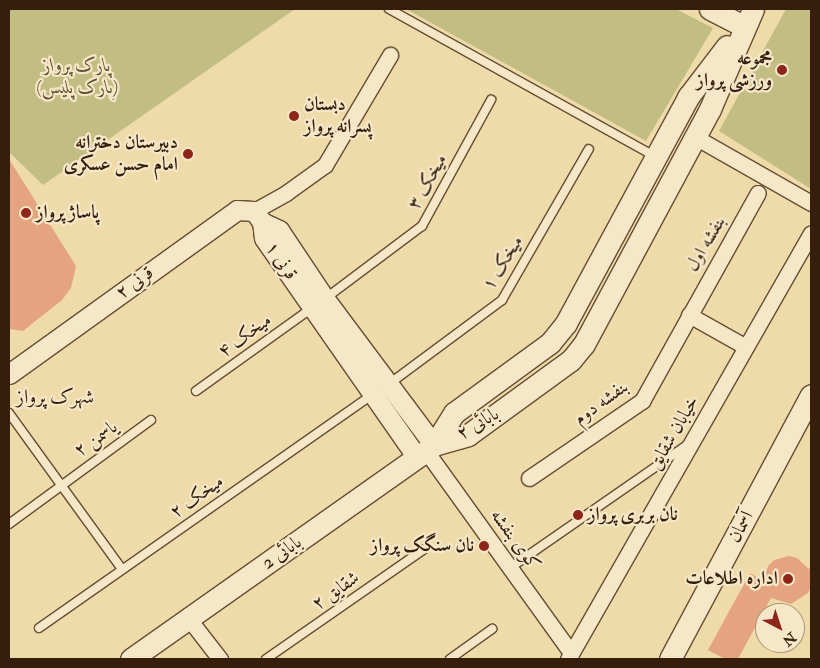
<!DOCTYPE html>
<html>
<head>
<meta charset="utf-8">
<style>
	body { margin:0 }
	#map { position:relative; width:820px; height:668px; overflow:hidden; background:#efdaa9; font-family:"IM FELL Double Pica",Amiri,serif }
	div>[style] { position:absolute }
	.green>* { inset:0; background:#c1bd83 }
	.building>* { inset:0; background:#e4a480 }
	.roads { filter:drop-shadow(1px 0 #654d33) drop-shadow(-1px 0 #654d33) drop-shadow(0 1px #654d33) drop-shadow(0 -1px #654d33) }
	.service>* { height:8px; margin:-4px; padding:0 4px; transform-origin:4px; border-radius:4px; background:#f5e7c7 }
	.minor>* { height:15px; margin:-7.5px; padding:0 7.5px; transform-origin:7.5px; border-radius:7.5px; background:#f5e7c7 }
	.tertiary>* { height:19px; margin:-9.5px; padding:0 9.5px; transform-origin:9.5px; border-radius:9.5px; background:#f5e7c7 }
	.secondary>* { height:21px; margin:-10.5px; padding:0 10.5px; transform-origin:10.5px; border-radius:10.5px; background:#f5e7c7 }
	.dots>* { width:14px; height:14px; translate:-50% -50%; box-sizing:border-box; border:2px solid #f5e7c7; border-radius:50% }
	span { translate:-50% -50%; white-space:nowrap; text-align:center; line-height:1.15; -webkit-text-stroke:4.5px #f5e7c7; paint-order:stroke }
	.poi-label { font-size:19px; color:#371e0c; font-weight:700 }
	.right { translate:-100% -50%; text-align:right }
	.left { translate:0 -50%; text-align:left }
	.park-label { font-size:19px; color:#604e30; font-style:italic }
	.street-label { font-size:19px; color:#371e0c }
	.neighbourhood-label { font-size:20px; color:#371e0c }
	.frame { position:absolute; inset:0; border:10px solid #371e0c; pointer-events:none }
	.north { position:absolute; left:755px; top:603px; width:50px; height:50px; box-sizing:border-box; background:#f5e7c7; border:1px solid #a9977c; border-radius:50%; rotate:140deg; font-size:14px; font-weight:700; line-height:20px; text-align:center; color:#371e0c }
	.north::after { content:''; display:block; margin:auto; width:18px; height:22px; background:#8f2418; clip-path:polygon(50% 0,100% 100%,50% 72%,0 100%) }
</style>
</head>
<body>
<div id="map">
	<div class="green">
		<i style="clip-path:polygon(9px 9px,295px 9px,43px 185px,9px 152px)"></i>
		<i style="clip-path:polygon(406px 9px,676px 9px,713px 28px,646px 141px)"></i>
		<i style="clip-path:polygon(786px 9px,811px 9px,811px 189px,719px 131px)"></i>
	</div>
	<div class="building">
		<i style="clip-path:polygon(9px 159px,76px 266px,71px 288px,62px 300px,23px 331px,9px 329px)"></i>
		<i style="clip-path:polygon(789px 556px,797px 558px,809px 569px,811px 564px,811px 587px,808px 593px,791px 604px,771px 598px,738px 659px,725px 659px,708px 650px,750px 573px,764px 581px,768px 566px,774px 560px)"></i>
	</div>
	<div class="roads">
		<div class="service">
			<i style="left:389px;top:9px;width:303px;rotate:29deg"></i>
			<i style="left:326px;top:298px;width:120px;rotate:-36.9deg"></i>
			<i style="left:422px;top:226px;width:144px;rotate:-61.3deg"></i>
			<i style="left:389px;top:384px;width:141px;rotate:-36.6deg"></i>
			<i style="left:502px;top:300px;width:174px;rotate:-60.1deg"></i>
			<i style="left:196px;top:391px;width:143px;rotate:-35.6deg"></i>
			<i style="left:9px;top:413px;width:193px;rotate:54.1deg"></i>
			<i style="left:9px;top:524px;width:176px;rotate:-36.2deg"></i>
			<i style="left:510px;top:568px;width:216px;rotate:-34.8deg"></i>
			<i style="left:39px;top:628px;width:408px;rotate:-35deg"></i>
			<i style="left:266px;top:659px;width:193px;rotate:-34.8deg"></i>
			<i style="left:450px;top:659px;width:52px;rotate:-35.5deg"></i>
		</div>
		<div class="minor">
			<i style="left:695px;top:137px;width:133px;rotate:29.6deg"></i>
			<i style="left:254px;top:211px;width:37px;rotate:-29deg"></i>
			<i style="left:286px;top:193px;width:48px;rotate:-35.7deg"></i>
			<i style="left:325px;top:165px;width:128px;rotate:-59.4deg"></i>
			<i style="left:689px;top:315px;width:65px;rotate:29.3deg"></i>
			<i style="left:426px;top:451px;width:249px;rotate:54.3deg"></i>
			<i style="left:529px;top:478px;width:137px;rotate:-34.3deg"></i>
			<i style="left:642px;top:401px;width:238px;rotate:-60.9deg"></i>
			<i style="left:189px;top:619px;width:51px;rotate:52.2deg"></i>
			<i style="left:568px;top:659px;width:490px;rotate:-60.3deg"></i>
		</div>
		<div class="tertiary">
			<i style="left:262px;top:222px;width:19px;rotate:25deg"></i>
			<i style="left:279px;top:230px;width:83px;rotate:56.3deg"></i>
			<i style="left:325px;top:299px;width:182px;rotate:53.3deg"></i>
			<i style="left:9px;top:374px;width:281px;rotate:-35.7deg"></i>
			<i style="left:237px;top:210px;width:17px;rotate:3deg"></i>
			<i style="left:254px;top:211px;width:14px;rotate:54deg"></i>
			<i style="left:262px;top:222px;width:16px;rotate:83deg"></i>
			<i style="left:264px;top:238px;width:267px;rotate:55.1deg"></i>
		</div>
		<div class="secondary">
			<i style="left:710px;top:9px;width:37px;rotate:27deg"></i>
			<i style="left:434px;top:445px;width:38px;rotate:-58deg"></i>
			<i style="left:454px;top:413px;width:119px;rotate:-36.1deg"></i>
			<i style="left:550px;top:343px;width:26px;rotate:-51deg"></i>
			<i style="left:566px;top:323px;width:257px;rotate:-61.6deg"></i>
			<i style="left:688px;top:97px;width:64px;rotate:-52.6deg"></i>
			<i style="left:131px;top:659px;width:371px;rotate:-35.2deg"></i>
			<i style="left:434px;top:445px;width:35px;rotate:-16deg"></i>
			<i style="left:468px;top:435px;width:127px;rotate:-36.1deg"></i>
			<i style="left:571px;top:360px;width:21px;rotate:-51deg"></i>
			<i style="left:584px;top:344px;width:267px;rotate:-61.8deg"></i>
			<i style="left:710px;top:109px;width:109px;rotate:-66.7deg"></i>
			<i style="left:670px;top:659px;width:299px;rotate:-61.9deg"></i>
		</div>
	</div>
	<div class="dots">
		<i style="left:782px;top:70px;background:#8f2418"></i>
		<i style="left:294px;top:116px;background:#8f2418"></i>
		<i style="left:188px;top:154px;background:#8f2418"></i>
		<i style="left:26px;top:213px;background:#8f2418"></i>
		<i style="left:578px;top:515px;background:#8f2418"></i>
		<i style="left:484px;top:546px;background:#8f2418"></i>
		<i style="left:788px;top:579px;background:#8f2418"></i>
	</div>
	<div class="poi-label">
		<span class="right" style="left:772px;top:70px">مجموعه<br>ورزشی پرواز</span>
		<span class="left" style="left:304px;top:116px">دبستان<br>پسرانه پرواز</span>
		<span class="right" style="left:178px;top:154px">دبیرستان دخترانه<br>امام حسن عسکری</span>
		<span class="left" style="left:36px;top:213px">پاساژ پرواز</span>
		<span class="left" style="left:588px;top:515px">نان بربری پرواز</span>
		<span class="right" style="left:474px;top:546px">نان سنگک پرواز</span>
		<span class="right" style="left:778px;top:579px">اداره اطلاعات</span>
	</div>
	<div class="park-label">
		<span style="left:77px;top:77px">پارک پرواز<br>(پارک پلیس)</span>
	</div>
	<div class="street-label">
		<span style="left:428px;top:182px;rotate:-61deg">میخک ۳</span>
		<span style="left:706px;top:244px;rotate:-60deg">بنفشه اول</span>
		<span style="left:281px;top:261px;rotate:56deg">قرنی ۱</span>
		<span style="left:503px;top:263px;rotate:-58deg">میخک ۱</span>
		<span style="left:135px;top:283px;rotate:-36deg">قرنی ۲</span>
		<span style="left:245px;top:336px;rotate:-36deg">میخک ۴</span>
		<span style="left:601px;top:403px;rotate:-36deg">بنفشه دوم</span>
		<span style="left:478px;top:424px;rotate:-30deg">بابائی ۲</span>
		<span style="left:674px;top:433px;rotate:-60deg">خیابان شقایق</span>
		<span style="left:96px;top:439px;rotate:-35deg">یاسمن ۲</span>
		<span style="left:197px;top:497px;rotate:-35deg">میخک ۲</span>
		<span style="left:741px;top:527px;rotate:-62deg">آسمان</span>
		<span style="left:515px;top:540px;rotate:54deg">کوی بنفشه</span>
		<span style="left:282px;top:553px;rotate:-35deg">بابائی 2</span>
		<span style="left:336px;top:591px;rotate:-35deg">شقایق ۲</span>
	</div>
	<div class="neighbourhood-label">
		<span style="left:55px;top:396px">شهرک پرواز</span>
	</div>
	<div class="frame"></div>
	<div class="north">N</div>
</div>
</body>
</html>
